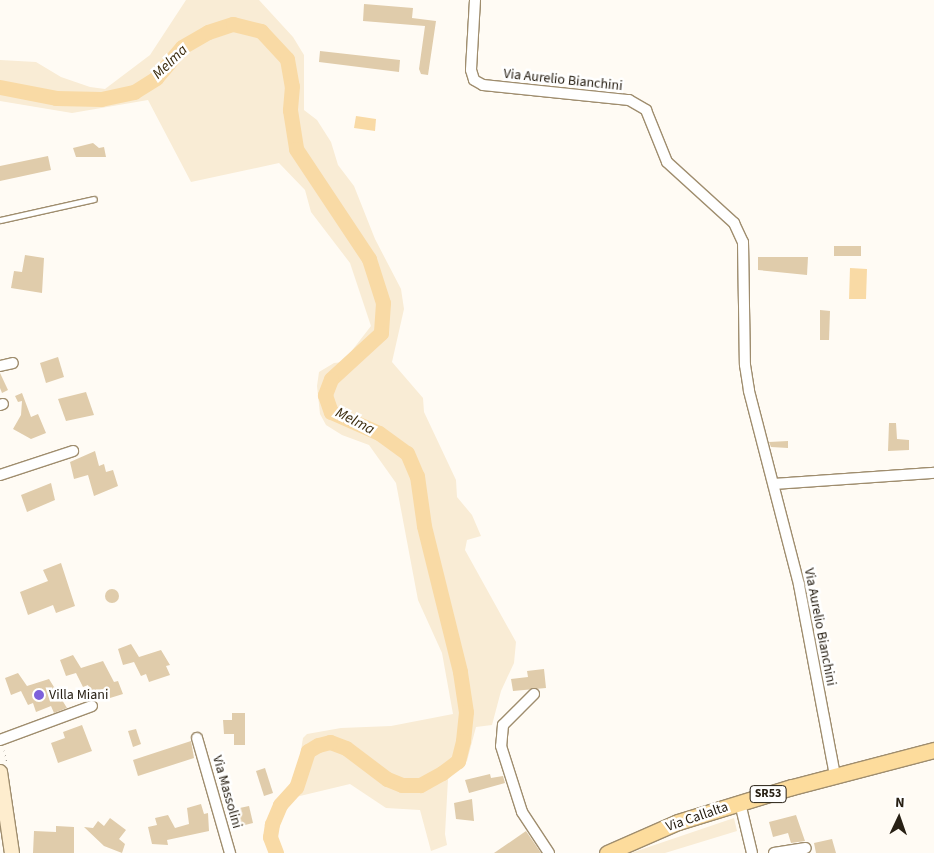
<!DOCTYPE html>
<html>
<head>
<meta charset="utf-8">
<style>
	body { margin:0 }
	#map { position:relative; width:934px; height:853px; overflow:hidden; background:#fffbf4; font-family:"Source Sans 3",sans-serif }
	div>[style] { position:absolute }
	.green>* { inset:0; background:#f9ecd5 }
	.water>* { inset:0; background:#f9daa5 }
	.river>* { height:15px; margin:-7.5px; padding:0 7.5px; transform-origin:7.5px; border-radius:7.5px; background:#f9daa5 }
	.building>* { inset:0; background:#e0ccab }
	.round { border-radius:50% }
	.path>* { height:1px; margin-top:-0.5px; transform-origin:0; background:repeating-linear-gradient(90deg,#8d877d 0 1px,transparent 0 5px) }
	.roads { filter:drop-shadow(1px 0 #9f8d6e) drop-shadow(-1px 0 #9f8d6e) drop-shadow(0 1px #9f8d6e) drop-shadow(0 -1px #9f8d6e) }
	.lane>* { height:5px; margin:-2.5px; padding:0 2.5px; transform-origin:2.5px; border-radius:2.5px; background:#fff }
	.street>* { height:10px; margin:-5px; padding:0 5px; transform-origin:5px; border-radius:5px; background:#fff }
	.secondary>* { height:14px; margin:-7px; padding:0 7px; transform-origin:7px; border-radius:7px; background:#feedce }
	.primary>* { height:15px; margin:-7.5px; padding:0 7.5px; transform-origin:7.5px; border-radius:7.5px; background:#fddc9c }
	.dots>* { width:14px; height:14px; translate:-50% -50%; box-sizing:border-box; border:2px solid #fff; border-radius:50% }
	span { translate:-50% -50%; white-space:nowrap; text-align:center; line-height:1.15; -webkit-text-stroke:5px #fff; paint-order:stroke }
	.shield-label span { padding:1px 4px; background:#fff; border:1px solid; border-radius:4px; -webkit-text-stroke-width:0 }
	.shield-label { font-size:12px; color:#282014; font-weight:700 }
	.street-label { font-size:14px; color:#282014 }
	.poi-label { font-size:14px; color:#282014 }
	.left { translate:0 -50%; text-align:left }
	.water-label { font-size:15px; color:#3a2a0c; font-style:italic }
	.north { position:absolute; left:874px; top:793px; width:50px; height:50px; -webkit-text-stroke:4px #fff; paint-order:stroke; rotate:3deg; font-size:14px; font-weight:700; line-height:20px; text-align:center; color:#282014 }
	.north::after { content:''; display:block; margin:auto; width:18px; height:22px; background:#282014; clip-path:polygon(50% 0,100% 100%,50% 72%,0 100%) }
</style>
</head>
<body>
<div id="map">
	<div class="green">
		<i style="clip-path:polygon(186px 0,259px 0,293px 37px,304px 55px,304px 110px,317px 120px,331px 142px,338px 165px,354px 186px,375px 239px,401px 289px,404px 309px,392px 362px,423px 398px,424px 412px,456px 480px,457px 497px,472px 515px,481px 536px,467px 540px,465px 550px,516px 642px,514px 663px,501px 691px,492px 725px,476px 727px,467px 761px,448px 779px,445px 834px,447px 845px,431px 851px,420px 810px,386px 808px,350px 784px,279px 801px,296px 780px,303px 738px,307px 734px,341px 728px,391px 726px,453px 714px,442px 653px,418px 600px,396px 483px,369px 445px,342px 435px,326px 425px,320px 414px,317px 386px,319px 372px,334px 363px,343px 362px,371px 326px,350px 263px,311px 212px,305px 190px,279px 163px,191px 182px,148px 100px,72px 113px,0 101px,0 60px,36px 62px,61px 77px,90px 87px,105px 89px,150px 55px)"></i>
		<i style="clip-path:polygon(734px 818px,737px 831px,665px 853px,631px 853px)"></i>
	</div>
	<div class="water">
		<i style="clip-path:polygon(356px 116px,376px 119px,375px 131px,354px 128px)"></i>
		<i style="clip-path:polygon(850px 268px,867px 269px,866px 299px,849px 299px)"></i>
	</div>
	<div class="river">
		<i style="left:0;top:87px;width:57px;rotate:11.1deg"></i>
		<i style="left:56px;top:98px;width:45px;rotate:1.3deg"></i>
		<i style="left:101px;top:99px;width:34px;rotate:-12deg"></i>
		<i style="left:134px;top:92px;width:26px;rotate:-32deg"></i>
		<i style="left:156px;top:78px;width:40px;rotate:-50deg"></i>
		<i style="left:182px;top:47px;width:30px;rotate:-30deg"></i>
		<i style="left:208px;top:32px;width:26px;rotate:-18deg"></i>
		<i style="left:233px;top:24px;width:29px;rotate:14deg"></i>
		<i style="left:261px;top:31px;width:38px;rotate:47deg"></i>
		<i style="left:287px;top:59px;width:27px;rotate:80deg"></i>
		<i style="left:292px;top:86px;width:24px;rotate:95deg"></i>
		<i style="left:290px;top:110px;width:39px;rotate:81deg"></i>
		<i style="left:296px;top:149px;width:132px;rotate:56.4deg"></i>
		<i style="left:369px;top:259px;width:46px;rotate:72.3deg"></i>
		<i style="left:383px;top:303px;width:30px;rotate:94deg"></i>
		<i style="left:381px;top:333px;width:68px;rotate:137.4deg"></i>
		<i style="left:331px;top:379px;width:17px;rotate:111deg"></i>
		<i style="left:325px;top:395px;width:18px;rotate:71deg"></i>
		<i style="left:331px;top:412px;width:52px;rotate:23.6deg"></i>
		<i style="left:379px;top:433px;width:34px;rotate:36deg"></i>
		<i style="left:407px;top:453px;width:25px;rotate:67deg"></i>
		<i style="left:417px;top:476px;width:50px;rotate:82deg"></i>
		<i style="left:424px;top:526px;width:150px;rotate:76.1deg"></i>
		<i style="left:460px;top:672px;width:40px;rotate:81.5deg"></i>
		<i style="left:466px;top:712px;width:29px;rotate:96deg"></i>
		<i style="left:463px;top:741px;width:21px;rotate:104deg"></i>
		<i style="left:458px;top:761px;width:20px;rotate:143deg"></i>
		<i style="left:442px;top:773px;width:25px;rotate:151deg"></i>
		<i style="left:420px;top:785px;width:18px;rotate:180deg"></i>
		<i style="left:402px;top:785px;width:16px;rotate:-158deg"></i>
		<i style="left:387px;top:779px;width:51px;rotate:-142.9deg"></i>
		<i style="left:346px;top:748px;width:17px;rotate:-159deg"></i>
		<i style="left:330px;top:742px;width:12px;rotate:166deg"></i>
		<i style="left:318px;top:745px;width:12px;rotate:149deg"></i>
		<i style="left:308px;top:751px;width:38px;rotate:108deg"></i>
		<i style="left:296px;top:787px;width:24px;rotate:132deg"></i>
		<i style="left:280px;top:805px;width:21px;rotate:113deg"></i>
		<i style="left:272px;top:824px;width:13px;rotate:99deg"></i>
		<i style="left:270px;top:837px;width:17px;rotate:69deg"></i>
	</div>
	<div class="building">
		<i style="clip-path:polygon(364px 4px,413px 8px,412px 18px,436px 21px,428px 75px,421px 74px,419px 69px,425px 26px,363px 21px)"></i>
		<i style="clip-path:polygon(320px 51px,400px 60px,399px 72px,319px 62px)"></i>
		<i style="clip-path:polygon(93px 143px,99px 148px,104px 147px,106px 157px,76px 157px,73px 148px)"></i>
		<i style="clip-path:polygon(48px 156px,51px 170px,0 181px,0 166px)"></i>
		<i style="clip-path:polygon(834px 246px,861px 246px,861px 256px,834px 256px)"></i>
		<i style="clip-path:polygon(25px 255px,44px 258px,42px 293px,11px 288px,14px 271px,22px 272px)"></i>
		<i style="clip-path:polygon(758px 257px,808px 257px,807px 275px,758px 270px)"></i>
		<i style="clip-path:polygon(820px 310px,830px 311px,829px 340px,820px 340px)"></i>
		<i style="clip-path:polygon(58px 357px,64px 377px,46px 383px,40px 363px)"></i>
		<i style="clip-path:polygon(0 373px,8px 390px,2px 393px,0 388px)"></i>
		<i style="clip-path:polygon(86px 392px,94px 415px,66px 421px,58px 399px)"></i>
		<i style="clip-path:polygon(22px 393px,31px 417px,38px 414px,46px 433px,31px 439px,13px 429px,21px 415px,22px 401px,18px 402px,15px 396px)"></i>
		<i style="clip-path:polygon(889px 423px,896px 423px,897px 439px,909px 440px,909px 450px,888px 451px)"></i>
		<i style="clip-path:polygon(788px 441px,788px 448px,771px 447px,769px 442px)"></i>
		<i style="clip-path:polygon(95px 451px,99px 466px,104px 464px,106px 472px,113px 470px,118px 486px,94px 496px,88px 475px,74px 479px,70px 462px)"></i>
		<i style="clip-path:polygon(51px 483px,55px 500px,27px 512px,21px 495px)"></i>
		<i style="clip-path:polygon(61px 563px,75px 606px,56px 613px,53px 605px,28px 615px,20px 592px,48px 581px,43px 570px)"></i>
		<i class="round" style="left:105px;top:589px;width:14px;height:14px"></i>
		<i style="clip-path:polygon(131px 644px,139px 657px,161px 650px,170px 665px,166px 666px,170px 675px,149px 682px,146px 674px,141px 676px,134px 662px,123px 665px,118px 649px)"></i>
		<i style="clip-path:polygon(73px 655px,81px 668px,103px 661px,114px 682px,118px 681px,123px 694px,110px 698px,106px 688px,91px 693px,88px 685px,83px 687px,76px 673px,66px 676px,60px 660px)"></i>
		<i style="clip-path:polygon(544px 669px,546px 688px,513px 691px,511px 679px,528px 677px,527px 671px)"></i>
		<i style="clip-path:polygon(18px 673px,27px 686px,49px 679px,67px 708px,54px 713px,51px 706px,36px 712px,33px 703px,28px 705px,21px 691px,11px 695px,5px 678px)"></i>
		<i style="clip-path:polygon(232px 713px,245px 713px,245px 745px,234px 745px,234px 734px,224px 734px,223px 720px,232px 720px)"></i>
		<i style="clip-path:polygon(82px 725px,92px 751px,58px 763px,51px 743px,65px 738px,63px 732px)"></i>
		<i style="clip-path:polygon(136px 729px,141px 744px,133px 747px,128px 731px)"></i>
		<i style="clip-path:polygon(191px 741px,194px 758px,138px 776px,133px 760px)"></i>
		<i style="clip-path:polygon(265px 768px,273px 793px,264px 796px,256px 771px)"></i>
		<i style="clip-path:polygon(490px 774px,491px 778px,503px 776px,505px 783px,469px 793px,465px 780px)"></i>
		<i style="clip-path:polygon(472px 799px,474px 821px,456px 819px,454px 803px)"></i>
		<i style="clip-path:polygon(201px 804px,204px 814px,208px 813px,209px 831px,167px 840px,168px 845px,152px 844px,148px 827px,157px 825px,155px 818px,168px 815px,175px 828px,189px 824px,187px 808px)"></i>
		<i style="clip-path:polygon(249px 806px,253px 823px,237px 827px,230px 810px)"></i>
		<i style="clip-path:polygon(796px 815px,805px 841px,791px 843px,788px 833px,773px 837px,769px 822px)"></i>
		<i style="clip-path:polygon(110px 818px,126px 830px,119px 839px,125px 844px,122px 853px,104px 846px,84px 827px,93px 828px,98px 821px,104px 826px)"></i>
		<i style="clip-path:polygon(56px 826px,74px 827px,74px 853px,33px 853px,34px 831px,56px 832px)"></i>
		<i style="clip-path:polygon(526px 831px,541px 853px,494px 853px)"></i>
		<i style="clip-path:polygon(832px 839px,836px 853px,816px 853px,814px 843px)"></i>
	</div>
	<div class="path">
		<i style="left:4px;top:750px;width:13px;rotate:77deg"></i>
	</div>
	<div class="roads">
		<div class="lane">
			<i style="left:0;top:220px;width:96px;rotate:-12.6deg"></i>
		</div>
		<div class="street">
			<i style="left:475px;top:0;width:70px;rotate:93.3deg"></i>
			<i style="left:471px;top:70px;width:10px;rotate:73deg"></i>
			<i style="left:474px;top:80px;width:10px;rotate:29deg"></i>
			<i style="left:483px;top:85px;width:147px;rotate:5.9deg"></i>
			<i style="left:629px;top:100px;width:20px;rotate:30deg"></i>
			<i style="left:646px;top:110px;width:56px;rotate:68deg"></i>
			<i style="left:667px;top:162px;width:91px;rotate:42.3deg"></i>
			<i style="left:734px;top:223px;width:21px;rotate:65deg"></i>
			<i style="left:743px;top:242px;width:123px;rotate:89.1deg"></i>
			<i style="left:745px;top:365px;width:26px;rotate:81deg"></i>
			<i style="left:749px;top:391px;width:200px;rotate:75.5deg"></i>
			<i style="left:799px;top:585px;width:194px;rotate:79.3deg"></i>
			<i style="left:0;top:366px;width:13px;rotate:-13deg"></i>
			<i style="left:0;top:405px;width:3px;rotate:-18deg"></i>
			<i style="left:0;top:475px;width:77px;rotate:-18.2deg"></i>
			<i style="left:775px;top:484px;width:159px;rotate:-4deg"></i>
			<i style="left:534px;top:694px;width:44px;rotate:135deg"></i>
			<i style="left:503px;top:725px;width:21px;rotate:95deg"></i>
			<i style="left:501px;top:746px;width:69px;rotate:72.3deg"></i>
			<i style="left:522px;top:812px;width:49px;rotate:56.6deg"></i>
			<i style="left:197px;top:738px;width:120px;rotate:74deg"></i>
			<i style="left:0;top:740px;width:98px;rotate:-20.3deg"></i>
			<i style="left:740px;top:803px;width:51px;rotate:76.5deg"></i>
			<i style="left:774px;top:853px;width:32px;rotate:-9deg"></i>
		</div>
		<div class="secondary">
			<i style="left:0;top:772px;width:82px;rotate:81.6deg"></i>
		</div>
		<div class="primary">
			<i style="left:607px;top:853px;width:77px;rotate:-23.6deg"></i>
			<i style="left:678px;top:822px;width:119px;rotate:-17.1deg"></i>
			<i style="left:792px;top:787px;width:147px;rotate:-14.6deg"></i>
		</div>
	</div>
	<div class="dots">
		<i style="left:39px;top:695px;background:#7d60db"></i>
	</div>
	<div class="shield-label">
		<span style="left:768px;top:794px">SR53</span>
	</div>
	<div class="street-label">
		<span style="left:563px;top:80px;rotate:6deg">Via Aurelio Bianchini</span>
		<span style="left:820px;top:627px;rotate:79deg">Via Aurelio Bianchini</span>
		<span style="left:227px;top:792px;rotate:74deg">Via Massolini</span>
		<span style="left:697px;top:817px;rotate:-19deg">Via Callalta</span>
	</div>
	<div class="poi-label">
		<span class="left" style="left:49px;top:695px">Villa Miani</span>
	</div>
	<div class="water-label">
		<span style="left:170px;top:62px;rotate:-44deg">Melma</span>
		<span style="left:355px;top:421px;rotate:27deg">Melma</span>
	</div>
	<div class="north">N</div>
</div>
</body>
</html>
